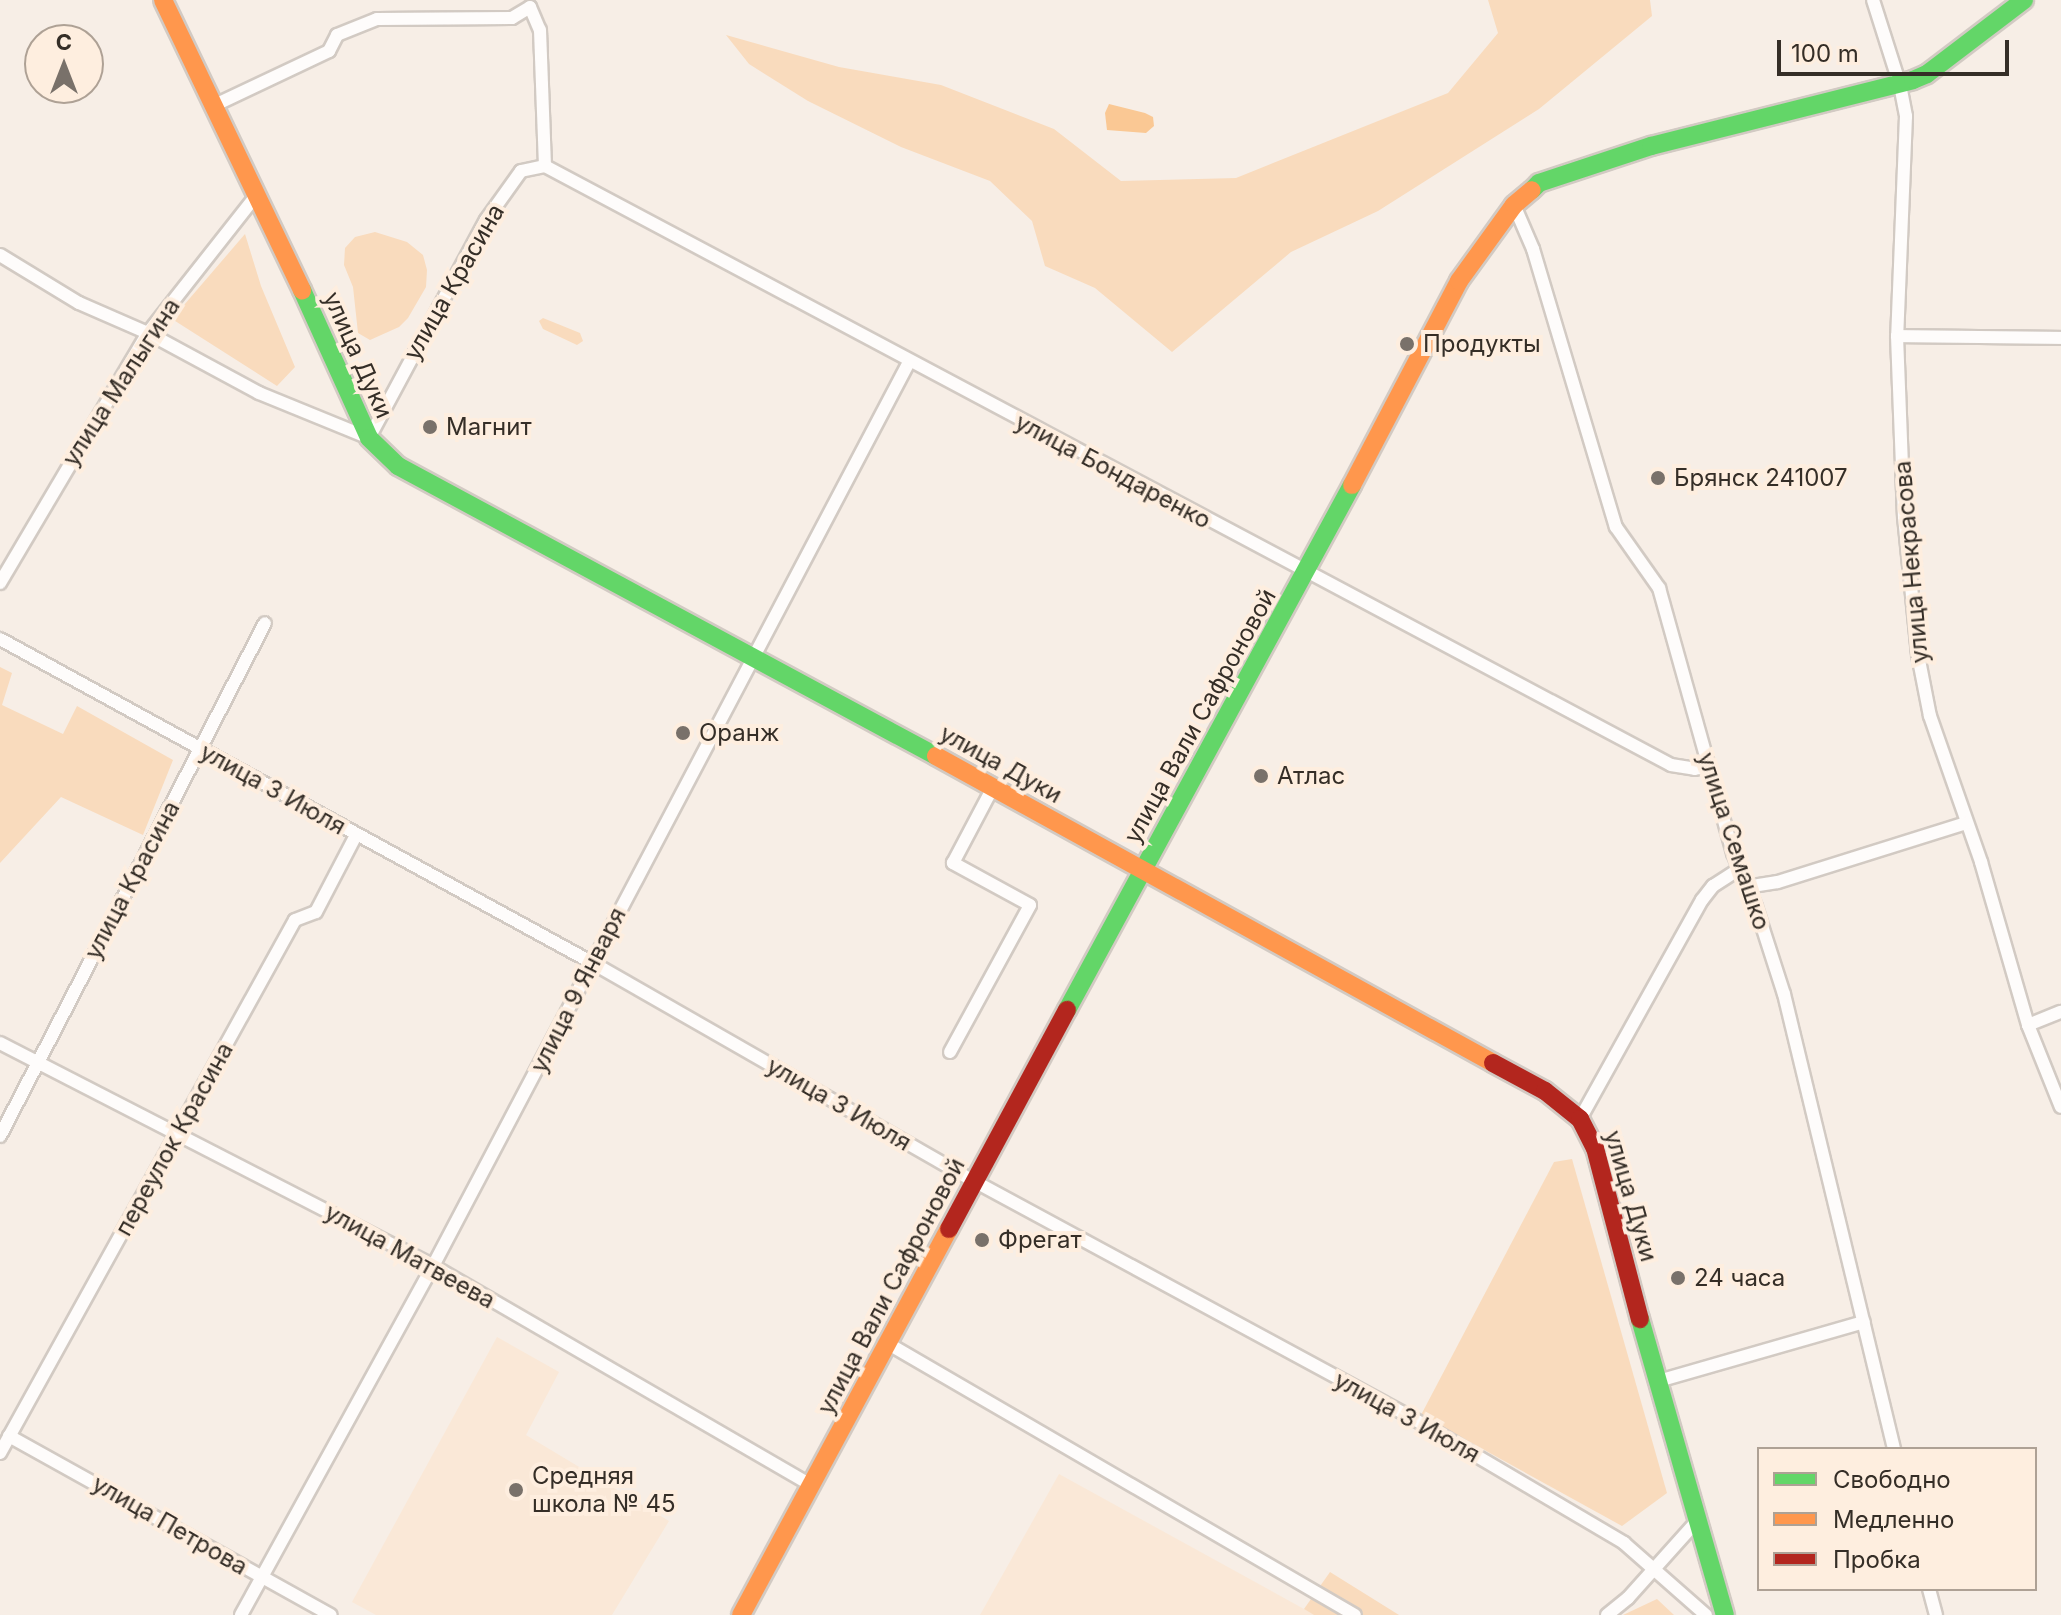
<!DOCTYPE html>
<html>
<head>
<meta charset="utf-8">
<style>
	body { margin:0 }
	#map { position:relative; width:2061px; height:1615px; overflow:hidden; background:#f7eee6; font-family:Inter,sans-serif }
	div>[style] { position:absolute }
	.built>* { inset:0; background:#fae8d7 }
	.green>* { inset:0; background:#f9dbbd }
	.water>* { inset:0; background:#fac894 }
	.roads { filter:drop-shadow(2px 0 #d2cac3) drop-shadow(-2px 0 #d2cac3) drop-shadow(0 2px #d2cac3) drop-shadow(0 -2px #d2cac3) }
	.street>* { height:12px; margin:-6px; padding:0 6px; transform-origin:6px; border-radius:6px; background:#fefcfb }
	.fast>* { height:18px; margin:-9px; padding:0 9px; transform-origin:9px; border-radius:9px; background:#63d668 }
	.slow>* { height:18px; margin:-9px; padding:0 9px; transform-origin:9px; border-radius:9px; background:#ff974d }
	.jam>* { height:18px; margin:-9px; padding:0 9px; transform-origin:9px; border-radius:9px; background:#b3261e }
	.dots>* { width:22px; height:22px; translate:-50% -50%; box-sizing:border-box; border:4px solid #feeedf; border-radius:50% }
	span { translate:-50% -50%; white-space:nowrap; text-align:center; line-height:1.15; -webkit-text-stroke:8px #feeedf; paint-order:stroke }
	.street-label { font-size:24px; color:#352e27 }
	.poi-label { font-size:24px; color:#352e27 }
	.left { translate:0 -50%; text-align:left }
	.legend { position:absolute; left:1757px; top:1447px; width:280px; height:144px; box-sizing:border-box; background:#feeedf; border:2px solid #aea195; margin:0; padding:10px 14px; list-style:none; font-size:24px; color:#352e27 }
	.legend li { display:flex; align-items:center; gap:16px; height:40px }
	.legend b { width:40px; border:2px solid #aea195 }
	.north { position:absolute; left:24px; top:24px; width:80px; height:80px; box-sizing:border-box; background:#feeedf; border:2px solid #aea195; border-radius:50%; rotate:0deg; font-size:22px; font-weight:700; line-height:32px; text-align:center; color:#352e27 }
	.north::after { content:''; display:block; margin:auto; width:28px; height:36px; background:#79716a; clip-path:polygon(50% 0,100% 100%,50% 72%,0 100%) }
	.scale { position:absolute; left:1777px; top:40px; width:232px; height:36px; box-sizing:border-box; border:4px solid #352e27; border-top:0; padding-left:10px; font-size:24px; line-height:28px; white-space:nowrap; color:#352e27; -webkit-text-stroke:6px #feeedf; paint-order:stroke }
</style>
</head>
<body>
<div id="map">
	<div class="built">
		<i style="clip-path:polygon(497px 1337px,559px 1372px,526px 1435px,669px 1521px,612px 1615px,376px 1615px,352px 1602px)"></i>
		<i style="clip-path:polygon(1059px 1474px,1304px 1609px,1314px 1615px,980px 1615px)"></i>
	</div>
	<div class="green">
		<i style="clip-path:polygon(1488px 0,1650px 0,1652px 16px,1539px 109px,1378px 211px,1291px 252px,1172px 352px,1095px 288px,1045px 266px,1032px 221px,990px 181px,901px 147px,808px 101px,749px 64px,726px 35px,839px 67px,941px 85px,1054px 129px,1121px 181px,1236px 178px,1448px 93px,1498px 33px)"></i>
		<i style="clip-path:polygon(375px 232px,407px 242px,423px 255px,427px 270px,426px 287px,408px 318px,399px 327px,370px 340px,358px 333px,353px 287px,344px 265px,345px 248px,355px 237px)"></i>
		<i style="clip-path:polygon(245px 234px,261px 286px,295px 367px,277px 386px,172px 319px)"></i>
		<i style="clip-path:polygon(543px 318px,580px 333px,583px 341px,577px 345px,543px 329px,539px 321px)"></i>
		<i style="clip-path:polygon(0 667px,12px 673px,2px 705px,63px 734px,77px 706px,173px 760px,143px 835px,61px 797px,0 863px)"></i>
		<i style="clip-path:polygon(1572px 1159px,1667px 1493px,1622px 1526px,1421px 1415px,1554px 1162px)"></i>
		<i style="clip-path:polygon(1330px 1572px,1399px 1615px,1314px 1615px,1304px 1609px)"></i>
		<i style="clip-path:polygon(1657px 1599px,1674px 1615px,1623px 1615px)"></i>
	</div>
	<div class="water">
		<i style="clip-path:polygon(1109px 104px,1145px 113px,1153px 117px,1154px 126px,1146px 133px,1107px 130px,1105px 113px)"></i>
	</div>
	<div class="roads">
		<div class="street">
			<i style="left:1873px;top:0;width:89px;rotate:72.4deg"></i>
			<i style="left:1900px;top:85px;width:32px;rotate:79deg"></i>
			<i style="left:1906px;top:116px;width:220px;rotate:92.3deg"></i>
			<i style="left:1897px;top:336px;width:181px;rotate:87.8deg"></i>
			<i style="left:1904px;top:517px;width:139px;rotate:84.2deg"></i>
			<i style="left:1918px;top:655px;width:62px;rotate:78.9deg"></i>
			<i style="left:1930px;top:716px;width:155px;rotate:70.7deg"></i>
			<i style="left:1981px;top:862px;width:170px;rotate:73.9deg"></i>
			<i style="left:2028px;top:1025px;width:88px;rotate:68.1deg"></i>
			<i style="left:215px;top:105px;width:126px;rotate:-25.3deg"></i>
			<i style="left:329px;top:51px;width:18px;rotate:-63deg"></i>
			<i style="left:337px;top:35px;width:43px;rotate:-21.8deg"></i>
			<i style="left:377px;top:19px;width:135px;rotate:-0.4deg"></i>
			<i style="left:512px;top:18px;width:21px;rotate:-31deg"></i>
			<i style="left:530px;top:7px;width:25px;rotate:67deg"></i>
			<i style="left:540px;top:30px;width:136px;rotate:87.9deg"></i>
			<i style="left:1514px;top:205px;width:48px;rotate:66.6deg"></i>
			<i style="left:1533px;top:249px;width:290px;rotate:73.4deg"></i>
			<i style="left:1616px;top:527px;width:75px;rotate:54.8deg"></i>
			<i style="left:1659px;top:588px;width:275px;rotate:74.4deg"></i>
			<i style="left:1733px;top:853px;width:59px;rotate:66.9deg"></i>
			<i style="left:1756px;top:907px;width:91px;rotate:72.2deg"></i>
			<i style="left:1784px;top:994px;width:468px;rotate:76.4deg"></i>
			<i style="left:0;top:255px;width:92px;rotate:31.3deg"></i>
			<i style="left:79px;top:303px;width:75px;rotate:23.5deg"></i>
			<i style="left:148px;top:333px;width:126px;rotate:28.4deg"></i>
			<i style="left:259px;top:393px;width:119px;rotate:22.2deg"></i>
			<i style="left:369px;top:438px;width:247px;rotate:-61.8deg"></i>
			<i style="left:486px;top:220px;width:60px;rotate:-54.5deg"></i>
			<i style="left:521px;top:171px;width:25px;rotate:-12deg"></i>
			<i style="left:545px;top:166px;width:1275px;rotate:28.01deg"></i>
			<i style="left:1671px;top:765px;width:24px;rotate:9deg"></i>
			<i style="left:1695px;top:769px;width:13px;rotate:-13deg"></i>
			<i style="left:1897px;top:336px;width:164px;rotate:0.7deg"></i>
			<i style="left:0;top:583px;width:291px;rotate:-59.4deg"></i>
			<i style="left:148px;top:333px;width:178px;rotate:-51.8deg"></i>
			<i style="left:0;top:639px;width:674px;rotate:28.66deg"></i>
			<i style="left:591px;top:962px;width:441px;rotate:29.8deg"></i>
			<i style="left:974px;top:1181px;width:492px;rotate:28.4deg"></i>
			<i style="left:1407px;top:1415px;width:252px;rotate:30.5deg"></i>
			<i style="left:1624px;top:1543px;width:109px;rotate:41.3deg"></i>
			<i style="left:1746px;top:887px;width:32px;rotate:-9deg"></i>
			<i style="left:1778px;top:882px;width:197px;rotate:-17.4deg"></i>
			<i style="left:2028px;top:1025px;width:35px;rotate:-22deg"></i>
			<i style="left:0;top:1043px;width:487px;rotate:27.2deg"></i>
			<i style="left:433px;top:1266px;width:437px;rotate:30.1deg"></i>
			<i style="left:950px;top:1052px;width:167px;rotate:-61.4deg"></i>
			<i style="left:1030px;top:905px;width:88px;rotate:-151.4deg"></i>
			<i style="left:953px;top:863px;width:86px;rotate:-62.2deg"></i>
			<i style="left:1580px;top:1119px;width:251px;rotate:-60.9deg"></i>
			<i style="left:1702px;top:900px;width:18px;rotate:-52deg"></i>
			<i style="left:1713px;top:886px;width:30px;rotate:-33deg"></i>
			<i style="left:0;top:1136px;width:577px;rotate:-62.68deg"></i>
			<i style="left:887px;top:1343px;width:541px;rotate:30.17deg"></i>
			<i style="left:1658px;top:1381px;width:214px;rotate:-16deg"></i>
			<i style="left:9px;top:1436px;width:368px;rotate:29.1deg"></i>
			<i style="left:0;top:1453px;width:609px;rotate:-61.04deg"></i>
			<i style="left:295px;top:920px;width:22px;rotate:-21deg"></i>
			<i style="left:316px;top:912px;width:87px;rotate:-62.5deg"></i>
			<i style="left:1929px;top:1589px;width:27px;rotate:75deg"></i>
			<i style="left:241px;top:1615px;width:398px;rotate:-61.2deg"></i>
			<i style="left:433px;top:1266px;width:1022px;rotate:-62.23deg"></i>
			<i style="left:1607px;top:1615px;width:27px;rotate:-39deg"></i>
			<i style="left:1628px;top:1598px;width:105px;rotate:-48.1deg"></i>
		</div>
		<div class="fast">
			<i style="left:1532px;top:190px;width:10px;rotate:-45deg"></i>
			<i style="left:1539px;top:183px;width:118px;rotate:-18.3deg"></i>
			<i style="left:1651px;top:146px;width:270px;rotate:-14.1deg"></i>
			<i style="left:1913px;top:80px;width:15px;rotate:-23deg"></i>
			<i style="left:1927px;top:74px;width:122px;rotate:-37.3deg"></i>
			<i style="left:302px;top:290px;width:162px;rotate:65.6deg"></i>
			<i style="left:369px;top:438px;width:40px;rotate:44deg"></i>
			<i style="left:398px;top:466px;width:611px;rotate:28.33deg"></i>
			<i style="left:1067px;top:1010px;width:597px;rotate:-61.5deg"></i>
			<i style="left:1640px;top:1319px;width:308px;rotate:74deg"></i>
		</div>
		<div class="slow">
			<i style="left:163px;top:0;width:322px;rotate:64.4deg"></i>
			<i style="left:1352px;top:485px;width:230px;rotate:-62.3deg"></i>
			<i style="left:1459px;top:281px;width:94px;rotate:-54.1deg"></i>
			<i style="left:1514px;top:205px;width:23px;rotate:-40deg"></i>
			<i style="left:936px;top:756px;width:636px;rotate:28.86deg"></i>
			<i style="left:741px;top:1615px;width:438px;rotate:-61.7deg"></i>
		</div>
		<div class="jam">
			<i style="left:1493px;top:1063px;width:59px;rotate:28.3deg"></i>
			<i style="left:1545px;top:1091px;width:45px;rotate:38.7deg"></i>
			<i style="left:1580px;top:1119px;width:33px;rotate:63deg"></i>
			<i style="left:1595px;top:1148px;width:177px;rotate:75.3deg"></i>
			<i style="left:949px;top:1229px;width:249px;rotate:-61.7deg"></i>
		</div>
	</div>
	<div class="dots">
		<i style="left:1407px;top:344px;background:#79716a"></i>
		<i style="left:430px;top:427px;background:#79716a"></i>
		<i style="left:1658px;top:478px;background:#79716a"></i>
		<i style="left:683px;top:733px;background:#79716a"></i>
		<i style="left:1261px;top:776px;background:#79716a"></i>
		<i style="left:982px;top:1240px;background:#79716a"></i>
		<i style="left:1678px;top:1278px;background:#79716a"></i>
		<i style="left:516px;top:1490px;background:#79716a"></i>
	</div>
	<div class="street-label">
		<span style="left:454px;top:282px;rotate:-60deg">улица Красина</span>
		<span style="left:358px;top:355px;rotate:66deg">улица Дуки</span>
		<span style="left:121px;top:382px;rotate:-57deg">улица Малыгина</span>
		<span style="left:1113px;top:471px;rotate:28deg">улица Бондаренко</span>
		<span style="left:1911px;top:562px;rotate:-95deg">улица Некрасова</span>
		<span style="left:1200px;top:716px;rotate:-61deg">улица Вали Сафроновой</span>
		<span style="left:1001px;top:764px;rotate:29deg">улица Дуки</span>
		<span style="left:273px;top:789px;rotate:29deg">улица 3 Июля</span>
		<span style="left:1734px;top:841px;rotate:72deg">улица Семашко</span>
		<span style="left:132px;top:880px;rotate:-62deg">улица Красина</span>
		<span style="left:578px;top:990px;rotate:-63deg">улица 9 Января</span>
		<span style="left:839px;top:1104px;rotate:30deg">улица 3 Июля</span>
		<span style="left:174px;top:1139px;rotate:-61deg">переулок Красина</span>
		<span style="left:1631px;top:1196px;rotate:74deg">улица Дуки</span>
		<span style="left:410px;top:1256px;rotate:29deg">улица Матвеева</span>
		<span style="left:891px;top:1286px;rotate:-62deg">улица Вали Сафроновой</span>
		<span style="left:1407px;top:1417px;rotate:29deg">улица 3 Июля</span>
		<span style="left:170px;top:1525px;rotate:30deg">улица Петрова</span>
	</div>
	<div class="poi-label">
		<span class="left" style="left:1423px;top:344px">Продукты</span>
		<span class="left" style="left:446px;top:427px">Магнит</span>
		<span class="left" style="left:1674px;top:478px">Брянск 241007</span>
		<span class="left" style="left:699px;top:733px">Оранж</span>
		<span class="left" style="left:1277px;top:776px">Атлас</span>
		<span class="left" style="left:998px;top:1240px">Фрегат</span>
		<span class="left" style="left:1694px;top:1278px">24 часа</span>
		<span class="left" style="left:532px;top:1490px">Средняя<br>школа № 45</span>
	</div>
	<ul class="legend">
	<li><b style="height:10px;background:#63d668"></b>Свободно</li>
	<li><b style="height:10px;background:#ff974d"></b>Медленно</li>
	<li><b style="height:10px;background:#b3261e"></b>Пробка</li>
	</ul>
	<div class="north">С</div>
	<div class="scale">100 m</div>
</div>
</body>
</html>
